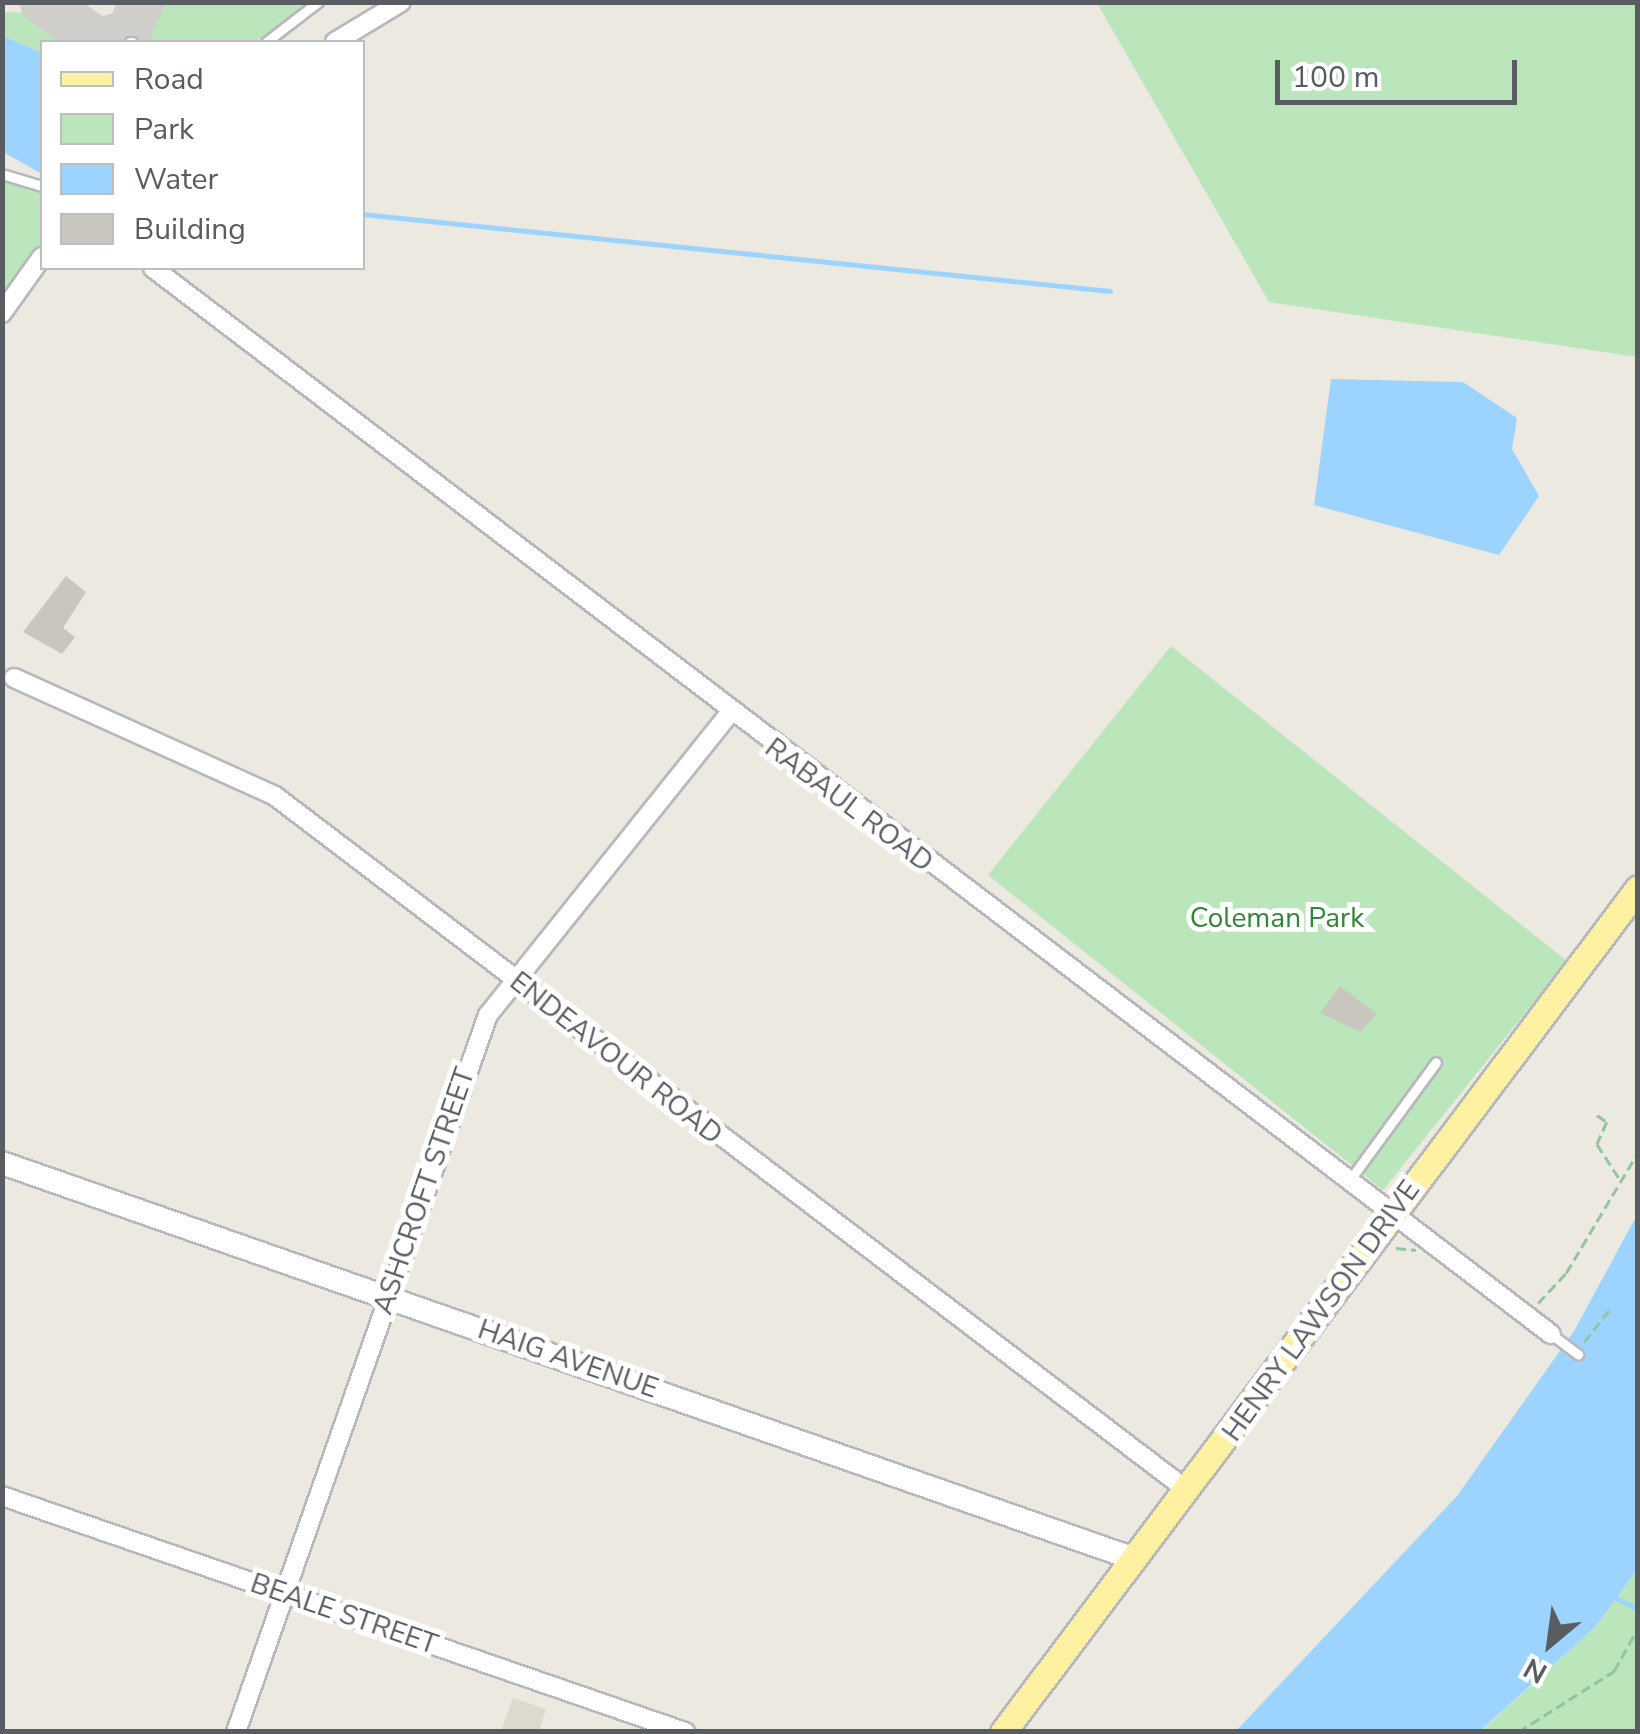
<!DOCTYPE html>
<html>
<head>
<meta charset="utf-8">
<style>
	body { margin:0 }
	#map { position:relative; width:1640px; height:1734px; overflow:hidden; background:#eceae0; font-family:"Nunito Sans",sans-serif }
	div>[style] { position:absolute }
	.education>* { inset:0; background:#dcd9ce }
	.green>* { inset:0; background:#bbe5bb }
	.water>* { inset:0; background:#9dd4ff }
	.stream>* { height:5px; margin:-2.5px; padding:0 2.5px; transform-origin:2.5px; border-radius:2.5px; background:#9dd4ff }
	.taxiway>* { height:45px; margin:-22.5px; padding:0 22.5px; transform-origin:22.5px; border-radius:22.5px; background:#cfceca }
	.building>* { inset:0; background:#c9c6bf }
	.path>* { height:2.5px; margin-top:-1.25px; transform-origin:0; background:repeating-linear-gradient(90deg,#93c4a1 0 10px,transparent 0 15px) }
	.roads { filter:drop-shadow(2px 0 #b6b8bd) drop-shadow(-2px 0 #b6b8bd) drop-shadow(0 2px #b6b8bd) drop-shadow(0 -2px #b6b8bd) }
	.lane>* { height:9px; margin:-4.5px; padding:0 4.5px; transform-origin:4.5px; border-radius:4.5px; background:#fff }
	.street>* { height:18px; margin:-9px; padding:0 9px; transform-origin:9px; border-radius:9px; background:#fff }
	.secondary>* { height:22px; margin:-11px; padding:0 11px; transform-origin:11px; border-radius:11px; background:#fff }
	.primary>* { height:25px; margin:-12.5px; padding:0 12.5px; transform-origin:12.5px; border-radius:12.5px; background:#fff1a2 }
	span { translate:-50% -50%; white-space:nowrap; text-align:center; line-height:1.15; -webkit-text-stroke:10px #fff; paint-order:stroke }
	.street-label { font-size:28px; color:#595c61 }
	.park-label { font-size:28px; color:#328737 }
	.frame { position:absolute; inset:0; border:5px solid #595c61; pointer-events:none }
	.legend { position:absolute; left:40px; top:40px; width:325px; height:230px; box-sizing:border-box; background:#fff; border:2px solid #bdbec0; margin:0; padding:12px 18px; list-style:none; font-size:30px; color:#595c61 }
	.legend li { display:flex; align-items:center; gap:20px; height:50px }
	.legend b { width:50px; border:2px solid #bdbec0 }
	.north { position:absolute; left:1500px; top:1594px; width:100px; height:100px; -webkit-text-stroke:8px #fff; paint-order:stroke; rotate:209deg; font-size:28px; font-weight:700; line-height:40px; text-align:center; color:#595c61 }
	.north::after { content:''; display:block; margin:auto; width:35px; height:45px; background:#595c61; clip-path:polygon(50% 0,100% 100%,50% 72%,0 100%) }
	.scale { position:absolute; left:1275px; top:60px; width:242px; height:45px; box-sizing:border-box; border:5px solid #595c61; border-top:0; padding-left:12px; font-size:30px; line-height:35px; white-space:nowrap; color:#595c61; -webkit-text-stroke:8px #fff; paint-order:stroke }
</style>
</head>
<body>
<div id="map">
	<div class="education">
		<i style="clip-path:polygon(513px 1698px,546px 1709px,539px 1731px,501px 1731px)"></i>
	</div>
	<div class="green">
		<i style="clip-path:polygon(152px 3px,308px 3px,255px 42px,152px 42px,140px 38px)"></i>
		<i style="clip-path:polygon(1097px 3px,1637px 3px,1637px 357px,1269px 302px)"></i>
		<i style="clip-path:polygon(2px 12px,36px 13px,72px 42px,42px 42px,42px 53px,3px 35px)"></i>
		<i style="clip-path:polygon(2px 180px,42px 190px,42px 243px,3px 297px)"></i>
		<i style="clip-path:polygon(1171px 646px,1567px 961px,1383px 1190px,988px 875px)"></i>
		<i style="clip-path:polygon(1637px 1570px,1637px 1731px,1480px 1732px,1595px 1627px)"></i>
	</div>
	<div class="water">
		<i style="clip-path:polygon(2px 35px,42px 53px,42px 174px,3px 152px)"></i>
		<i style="clip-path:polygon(1331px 379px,1463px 382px,1517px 418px,1512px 449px,1539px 496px,1499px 555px,1314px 505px)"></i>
		<i style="clip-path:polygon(1637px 1215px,1637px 1570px,1595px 1627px,1480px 1731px,1235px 1732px,1457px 1496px,1574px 1331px)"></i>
	</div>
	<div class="stream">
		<i style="left:362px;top:214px;width:752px;rotate:5.88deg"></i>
		<i style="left:1614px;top:1597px;width:27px;rotate:27deg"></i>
	</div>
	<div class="taxiway">
		<i style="left:42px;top:2px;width:68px;rotate:34.2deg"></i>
		<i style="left:98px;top:40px;width:31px;rotate:-15deg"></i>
		<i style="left:128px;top:32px;width:33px;rotate:-67deg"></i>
	</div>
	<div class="building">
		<i style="clip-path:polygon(66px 576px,86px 592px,63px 628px,75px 637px,62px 654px,23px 632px)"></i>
		<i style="clip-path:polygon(1340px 986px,1377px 1014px,1360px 1032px,1320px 1013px)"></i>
	</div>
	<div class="path">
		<i style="left:1597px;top:1115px;width:12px;rotate:35deg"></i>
		<i style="left:1607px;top:1122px;width:24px;rotate:114deg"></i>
		<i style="left:1597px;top:1144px;width:40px;rotate:57.1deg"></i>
		<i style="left:1396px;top:1248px;width:20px;rotate:6deg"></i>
		<i style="left:1538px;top:1303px;width:41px;rotate:-47deg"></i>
		<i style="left:1566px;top:1273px;width:141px;rotate:-59.2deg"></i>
		<i style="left:1584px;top:1342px;width:42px;rotate:-51.8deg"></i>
		<i style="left:1518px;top:1732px;width:114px;rotate:-32.4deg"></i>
		<i style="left:1614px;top:1671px;width:49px;rotate:-60.8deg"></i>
	</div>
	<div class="roads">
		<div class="lane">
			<i style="left:130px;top:42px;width:2px"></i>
			<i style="left:266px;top:42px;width:66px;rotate:-37.6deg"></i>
			<i style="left:2px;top:174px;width:42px;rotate:16.7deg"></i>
			<i style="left:1349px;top:1181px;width:147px;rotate:-53.8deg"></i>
			<i style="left:1551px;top:1334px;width:34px;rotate:37deg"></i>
		</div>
		<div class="street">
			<i style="left:335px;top:42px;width:77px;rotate:-31.2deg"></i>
			<i style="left:153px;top:268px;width:1758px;rotate:37.33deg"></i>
			<i style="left:2px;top:313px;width:69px;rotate:-54.5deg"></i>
			<i style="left:14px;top:678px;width:286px;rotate:24.3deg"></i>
			<i style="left:275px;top:796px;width:1146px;rotate:37.27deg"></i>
			<i style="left:2px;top:1496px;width:723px;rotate:19.06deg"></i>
			<i style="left:236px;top:1732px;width:760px;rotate:-70.64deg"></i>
			<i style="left:488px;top:1015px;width:386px;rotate:-51.3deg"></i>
		</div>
		<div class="secondary">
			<i style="left:2px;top:1163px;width:1197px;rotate:19.27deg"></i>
		</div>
		<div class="primary">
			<i style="left:1003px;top:1732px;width:1056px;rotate:-53.04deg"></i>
		</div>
	</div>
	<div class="street-label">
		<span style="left:849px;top:805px;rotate:37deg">RABAUL ROAD</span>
		<span style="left:616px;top:1058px;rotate:38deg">ENDEAVOUR ROAD</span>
		<span style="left:424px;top:1191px;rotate:-71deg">ASHCROFT STREET</span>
		<span style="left:1321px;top:1311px;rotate:-54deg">HENRY LAWSON DRIVE</span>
		<span style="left:568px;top:1359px;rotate:19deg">HAIG AVENUE</span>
		<span style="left:344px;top:1614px;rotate:19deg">BEALE STREET</span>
	</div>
	<div class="park-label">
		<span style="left:1277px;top:918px">Coleman Park</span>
	</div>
	<div class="frame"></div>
	<ul class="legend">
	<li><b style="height:12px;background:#fff1a2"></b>Road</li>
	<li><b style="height:28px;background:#bbe5bb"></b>Park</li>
	<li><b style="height:28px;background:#9dd4ff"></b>Water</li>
	<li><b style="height:28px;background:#c9c6bf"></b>Building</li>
	</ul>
	<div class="north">N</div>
	<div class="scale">100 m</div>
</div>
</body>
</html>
